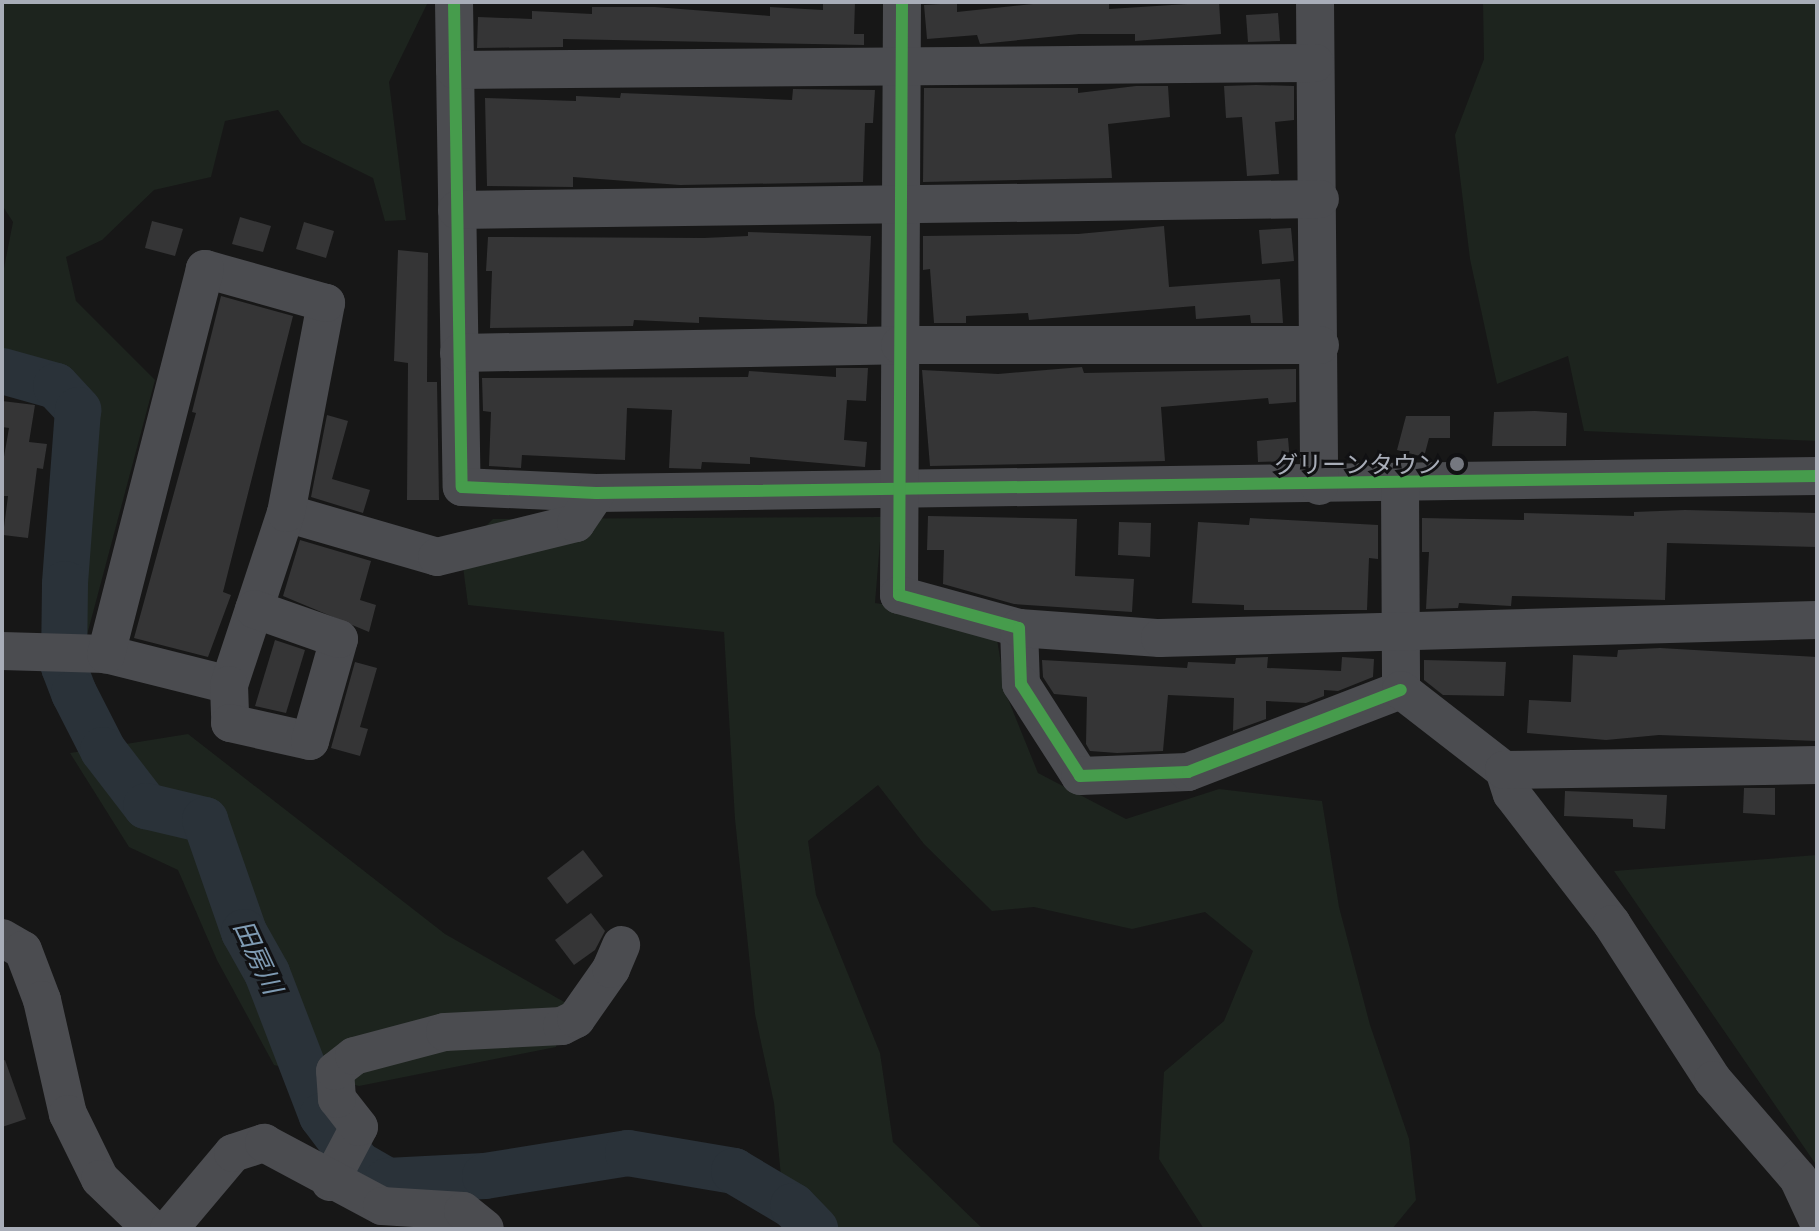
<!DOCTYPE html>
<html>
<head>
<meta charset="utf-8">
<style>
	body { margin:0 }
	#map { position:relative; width:1819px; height:1231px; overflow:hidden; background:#171717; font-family:Manrope,"Noto Sans JP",sans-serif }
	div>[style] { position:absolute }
	.green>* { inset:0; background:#1d241e }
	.river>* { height:46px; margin:-23px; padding:0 23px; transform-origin:23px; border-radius:23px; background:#2a3239 }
	.building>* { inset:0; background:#353536 }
	.minor>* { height:38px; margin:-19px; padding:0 19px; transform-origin:19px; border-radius:19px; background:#4b4c50 }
	.cycleway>* { height:12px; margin:-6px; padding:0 6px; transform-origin:6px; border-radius:6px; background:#469c4c }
	.dots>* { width:22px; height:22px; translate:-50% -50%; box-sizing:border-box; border:4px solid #111113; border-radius:50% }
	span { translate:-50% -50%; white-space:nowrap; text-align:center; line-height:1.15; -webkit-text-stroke:6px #111113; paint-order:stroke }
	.poi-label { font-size:24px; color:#a8adb8 }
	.right { translate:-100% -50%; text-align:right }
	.water-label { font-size:26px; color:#7f9bb3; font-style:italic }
	.frame { position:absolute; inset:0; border:4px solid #a8adb8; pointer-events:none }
</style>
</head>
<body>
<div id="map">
	<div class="green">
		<i style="clip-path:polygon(2px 2px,428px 2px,389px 82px,406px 220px,385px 221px,373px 178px,302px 143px,278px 110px,225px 121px,211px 177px,154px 190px,102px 240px,66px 257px,76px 301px,155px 380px,87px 635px,50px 613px,82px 411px,71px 379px,2px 353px,2px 278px,13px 222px,2px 205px)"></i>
		<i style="clip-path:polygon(1483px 2px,1817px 2px,1817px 441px,1584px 431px,1568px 356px,1497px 384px,1470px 259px,1455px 135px,1484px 59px)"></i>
		<i style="clip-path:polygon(882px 517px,875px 603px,994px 621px,1006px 694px,1038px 773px,1126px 819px,1219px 789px,1322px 801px,1339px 907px,1370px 1025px,1409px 1139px,1416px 1200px,1392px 1229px,1204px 1229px,1159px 1159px,1164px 1072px,1224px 1021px,1253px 951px,1205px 912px,1132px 929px,1034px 907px,992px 911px,924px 844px,878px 785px,808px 841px,816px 895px,880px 1053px,893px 1142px,983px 1229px,786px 1229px,774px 1103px,755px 1014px,735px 819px,724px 632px,468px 605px,461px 551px,493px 519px)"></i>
		<i style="clip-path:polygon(188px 734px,445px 934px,566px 1003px,556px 1047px,359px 1086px,274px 1065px,217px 960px,178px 870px,129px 847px,70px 753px)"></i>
		<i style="clip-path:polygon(1817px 855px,1817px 1166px,1614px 871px)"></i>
	</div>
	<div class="river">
		<i style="left:2px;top:371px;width:56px;rotate:15.5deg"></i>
		<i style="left:56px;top:386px;width:33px;rotate:47deg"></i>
		<i style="left:78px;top:410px;width:174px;rotate:94.3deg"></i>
		<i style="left:65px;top:584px;width:83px;rotate:90.7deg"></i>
		<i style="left:64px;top:667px;width:28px;rotate:69deg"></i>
		<i style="left:74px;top:693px;width:64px;rotate:63deg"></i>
		<i style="left:103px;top:750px;width:71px;rotate:52.5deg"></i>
		<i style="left:146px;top:806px;width:61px;rotate:13.3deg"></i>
		<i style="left:205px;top:820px;width:119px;rotate:70.8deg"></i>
		<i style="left:244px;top:932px;width:47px;rotate:60.7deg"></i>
		<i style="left:267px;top:973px;width:153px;rotate:69deg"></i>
		<i style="left:322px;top:1116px;width:60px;rotate:53.1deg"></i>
		<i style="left:358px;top:1164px;width:34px;rotate:30deg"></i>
		<i style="left:387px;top:1181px;width:98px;rotate:-2.9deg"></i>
		<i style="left:485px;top:1176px;width:145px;rotate:-9.1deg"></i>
		<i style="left:628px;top:1153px;width:108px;rotate:9.6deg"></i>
		<i style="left:734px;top:1171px;width:69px;rotate:30.7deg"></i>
		<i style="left:793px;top:1206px;width:32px;rotate:46deg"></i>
	</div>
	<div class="building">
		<i style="clip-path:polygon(823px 2px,855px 2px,854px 34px,864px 34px,864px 45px,563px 39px,563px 47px,477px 48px,478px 17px,532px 19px,532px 11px,592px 14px,592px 7px,655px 7px,770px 16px,770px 7px,823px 10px)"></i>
		<i style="clip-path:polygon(1052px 2px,1109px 2px,1109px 9px,1219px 2px,1221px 34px,1135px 41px,1135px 34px,1079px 34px,980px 44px,977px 35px,927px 39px,924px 5px,957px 3px,957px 12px)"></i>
		<i style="clip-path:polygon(1278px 13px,1280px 41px,1248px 42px,1246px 15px)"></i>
		<i style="clip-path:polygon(1256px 85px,1294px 86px,1294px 120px,1275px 122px,1279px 174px,1247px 176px,1242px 117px,1226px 118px,1224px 86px)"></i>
		<i style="clip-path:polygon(1136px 86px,1168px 86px,1170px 117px,1108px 124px,1112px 178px,923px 182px,924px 88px,1078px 88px,1078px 93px)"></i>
		<i style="clip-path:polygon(793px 89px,875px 90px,873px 123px,865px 123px,863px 182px,680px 185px,573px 177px,573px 187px,487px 186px,485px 98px,576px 101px,576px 96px,620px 98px,621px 93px,792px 100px)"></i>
		<i style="clip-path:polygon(240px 217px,271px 226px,263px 252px,232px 244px)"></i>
		<i style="clip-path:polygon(152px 221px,183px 229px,175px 256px,145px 248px)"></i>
		<i style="clip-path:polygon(304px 222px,334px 231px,326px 258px,296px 249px)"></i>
		<i style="clip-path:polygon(1164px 226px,1169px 287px,1280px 279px,1283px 323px,1251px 323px,1250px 315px,1196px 319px,1195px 306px,1029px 320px,1028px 313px,966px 316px,966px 323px,934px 323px,930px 269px,923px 270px,923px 236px,1078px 234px)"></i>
		<i style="clip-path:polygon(1291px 228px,1294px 261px,1262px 264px,1259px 230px)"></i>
		<i style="clip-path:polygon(748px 232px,871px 236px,867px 324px,699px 317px,699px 323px,634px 320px,633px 326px,490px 328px,492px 271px,486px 271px,488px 237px,704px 238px,748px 236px)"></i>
		<i style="clip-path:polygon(398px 250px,428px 253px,427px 382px,437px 382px,439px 500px,407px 500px,408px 363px,394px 361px)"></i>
		<i style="clip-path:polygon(221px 296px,293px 316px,223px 592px,231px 595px,208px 657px,134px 638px,196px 413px,192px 412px)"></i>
		<i style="clip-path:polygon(1082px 367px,1084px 373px,1296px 369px,1296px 402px,1269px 404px,1268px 398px,1161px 407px,1165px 461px,930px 466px,922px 370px,998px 374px)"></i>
		<i style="clip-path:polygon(836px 368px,868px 368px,866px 401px,847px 400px,844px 440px,867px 442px,865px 467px,750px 457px,750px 464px,702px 462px,701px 469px,669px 468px,672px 410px,627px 408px,625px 460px,522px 455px,521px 468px,489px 466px,491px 412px,483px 411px,482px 378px,748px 377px,749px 371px,836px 377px)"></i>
		<i style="clip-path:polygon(2px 401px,35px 405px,29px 442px,47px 444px,43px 469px,37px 468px,28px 538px,3px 535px,8px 496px,2px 496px,2px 468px,9px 428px,2px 427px)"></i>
		<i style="clip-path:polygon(1535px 411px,1567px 413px,1566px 446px,1492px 446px,1494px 412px)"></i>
		<i style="clip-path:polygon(327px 415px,348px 421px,332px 479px,370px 490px,363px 513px,311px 497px)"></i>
		<i style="clip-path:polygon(1406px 416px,1450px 416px,1450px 438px,1429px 438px,1424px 457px,1397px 450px)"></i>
		<i style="clip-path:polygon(1288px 438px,1290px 461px,1258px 462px,1257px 441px)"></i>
		<i style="clip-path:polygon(1685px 510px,1817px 513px,1817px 547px,1667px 543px,1665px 600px,1512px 596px,1511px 606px,1459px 603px,1458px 608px,1426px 609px,1429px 552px,1422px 552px,1422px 518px,1524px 520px,1524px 513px,1634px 516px,1634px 512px)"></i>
		<i style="clip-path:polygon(928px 516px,1077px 519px,1075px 576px,1134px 579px,1132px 612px,1014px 604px,943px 584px,944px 550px,927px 550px)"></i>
		<i style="clip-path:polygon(1250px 518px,1378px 525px,1378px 559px,1369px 558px,1367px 610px,1244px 610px,1244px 605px,1192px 603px,1198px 522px,1249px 525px)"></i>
		<i style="clip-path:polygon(1119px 522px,1151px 523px,1150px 557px,1118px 555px)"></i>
		<i style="clip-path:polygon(300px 540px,371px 561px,360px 600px,376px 605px,369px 632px,283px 596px)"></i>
		<i style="clip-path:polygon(275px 640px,305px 650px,286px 713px,255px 706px)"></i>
		<i style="clip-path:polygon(1660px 648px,1817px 657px,1817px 741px,1659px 735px,1606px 740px,1527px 733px,1529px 700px,1571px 702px,1573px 655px,1617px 657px,1618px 650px)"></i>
		<i style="clip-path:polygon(1268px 657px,1267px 668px,1341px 671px,1342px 657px,1374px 659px,1373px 677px,1338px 691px,1324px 690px,1324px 696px,1306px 703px,1266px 701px,1266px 719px,1233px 731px,1234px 698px,1168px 695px,1163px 751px,1117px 753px,1090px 751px,1086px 744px,1087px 697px,1054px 694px,1043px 677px,1042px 660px,1187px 668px,1188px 662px,1235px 664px,1236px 658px)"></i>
		<i style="clip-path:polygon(1424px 660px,1506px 662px,1504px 696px,1443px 695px,1424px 680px)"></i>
		<i style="clip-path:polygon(355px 662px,377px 668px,360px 727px,368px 729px,360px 756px,331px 748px)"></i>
		<i style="clip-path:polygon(1744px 788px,1775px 788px,1775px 815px,1743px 813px)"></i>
		<i style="clip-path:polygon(1565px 791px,1667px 795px,1665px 829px,1633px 827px,1633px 819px,1564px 816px)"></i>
		<i style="clip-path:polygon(583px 850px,603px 876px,567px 904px,547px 878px)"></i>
		<i style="clip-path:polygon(591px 913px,605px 931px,595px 950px,574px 965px,555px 940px)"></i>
		<i style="clip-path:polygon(5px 1060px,26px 1119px,2px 1127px,2px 1061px)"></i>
	</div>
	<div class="minor">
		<i style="left:454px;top:2px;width:485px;rotate:89.1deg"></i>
		<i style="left:462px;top:487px;width:134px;rotate:2.6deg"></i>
		<i style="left:596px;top:493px;width:1221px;rotate:-0.8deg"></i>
		<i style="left:902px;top:2px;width:593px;rotate:90.29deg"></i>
		<i style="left:899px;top:595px;width:124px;rotate:15.4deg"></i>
		<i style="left:1019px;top:628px;width:56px;rotate:88deg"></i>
		<i style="left:1021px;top:684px;width:109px;rotate:57.3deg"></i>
		<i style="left:1080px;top:776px;width:108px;rotate:-2.1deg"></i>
		<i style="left:1188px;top:772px;width:228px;rotate:-21.1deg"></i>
		<i style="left:1315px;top:2px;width:484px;rotate:89.5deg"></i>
		<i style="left:455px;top:70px;width:860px;rotate:-0.47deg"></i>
		<i style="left:457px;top:210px;width:863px;rotate:-0.73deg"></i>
		<i style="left:459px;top:353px;width:441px;rotate:-1deg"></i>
		<i style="left:900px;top:345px;width:420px"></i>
		<i style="left:1400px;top:485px;width:205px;rotate:89.7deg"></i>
		<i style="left:286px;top:513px;width:157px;rotate:16.2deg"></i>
		<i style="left:437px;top:557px;width:143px;rotate:-13.7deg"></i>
		<i style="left:576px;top:523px;width:36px;rotate:-56deg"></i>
		<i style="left:1019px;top:628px;width:141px;rotate:4.1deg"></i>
		<i style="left:1160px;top:638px;width:657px;rotate:-1.57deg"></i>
		<i style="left:2px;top:651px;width:104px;rotate:1.7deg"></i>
		<i style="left:106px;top:654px;width:127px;rotate:14.1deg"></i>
		<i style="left:229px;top:685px;width:181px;rotate:-71.7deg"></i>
		<i style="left:286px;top:513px;width:214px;rotate:-79.2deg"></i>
		<i style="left:326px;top:303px;width:126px;rotate:-164.3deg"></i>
		<i style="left:205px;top:269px;width:398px;rotate:104.4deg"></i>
		<i style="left:229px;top:685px;width:38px;rotate:88deg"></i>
		<i style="left:230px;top:723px;width:82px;rotate:12.7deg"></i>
		<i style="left:310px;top:741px;width:106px;rotate:-74.1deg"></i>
		<i style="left:339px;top:639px;width:90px;rotate:-160.6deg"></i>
		<i style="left:1401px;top:690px;width:130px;rotate:37.8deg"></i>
		<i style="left:1504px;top:770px;width:25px;rotate:72deg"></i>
		<i style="left:1512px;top:794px;width:164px;rotate:52.4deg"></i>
		<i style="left:1612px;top:924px;width:186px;rotate:57.1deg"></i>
		<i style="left:1713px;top:1080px;width:130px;rotate:49.1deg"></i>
		<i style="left:1798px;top:1178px;width:45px;rotate:65.1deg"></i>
		<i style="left:1504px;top:770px;width:313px;rotate:-0.9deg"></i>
		<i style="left:2px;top:938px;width:24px;rotate:30deg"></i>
		<i style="left:23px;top:950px;width:53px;rotate:69.2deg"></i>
		<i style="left:42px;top:1000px;width:117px;rotate:77.2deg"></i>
		<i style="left:68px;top:1114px;width:72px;rotate:63.8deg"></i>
		<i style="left:100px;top:1179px;width:72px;rotate:43.9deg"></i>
		<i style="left:330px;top:1182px;width:62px;rotate:-62.2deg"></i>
		<i style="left:359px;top:1127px;width:36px;rotate:-128deg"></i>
		<i style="left:337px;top:1099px;width:28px;rotate:-94deg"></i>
		<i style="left:335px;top:1071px;width:24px;rotate:-38deg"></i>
		<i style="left:354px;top:1056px;width:94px;rotate:-14.8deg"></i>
		<i style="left:445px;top:1032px;width:117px;rotate:-2.9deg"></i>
		<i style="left:562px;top:1026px;width:16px;rotate:-27deg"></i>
		<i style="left:576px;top:1019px;width:61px;rotate:-55deg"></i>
		<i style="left:611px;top:969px;width:26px;rotate:-67deg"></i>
		<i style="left:169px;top:1229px;width:99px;rotate:-49.9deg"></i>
		<i style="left:233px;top:1153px;width:33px;rotate:-18deg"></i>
		<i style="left:264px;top:1143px;width:134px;rotate:28.1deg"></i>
		<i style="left:382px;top:1206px;width:81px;rotate:3.5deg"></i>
		<i style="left:463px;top:1211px;width:28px;rotate:39deg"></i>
	</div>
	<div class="cycleway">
		<i style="left:454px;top:2px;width:485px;rotate:89.1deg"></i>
		<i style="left:462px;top:487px;width:134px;rotate:2.6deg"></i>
		<i style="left:596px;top:493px;width:1221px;rotate:-0.8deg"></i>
		<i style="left:902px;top:2px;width:593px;rotate:90.29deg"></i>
		<i style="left:899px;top:595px;width:124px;rotate:15.4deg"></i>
		<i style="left:1019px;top:628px;width:56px;rotate:88deg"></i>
		<i style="left:1021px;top:684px;width:109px;rotate:57.3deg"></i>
		<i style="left:1080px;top:776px;width:108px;rotate:-2.1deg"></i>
		<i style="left:1188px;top:772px;width:228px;rotate:-21.1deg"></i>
	</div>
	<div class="dots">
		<i style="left:1457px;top:464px;background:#757880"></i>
	</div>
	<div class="poi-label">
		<span class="right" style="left:1441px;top:464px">グリーンタウン</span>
	</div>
	<div class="water-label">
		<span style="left:258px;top:957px;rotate:65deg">田房川</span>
	</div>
	<div class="frame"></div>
</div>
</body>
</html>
